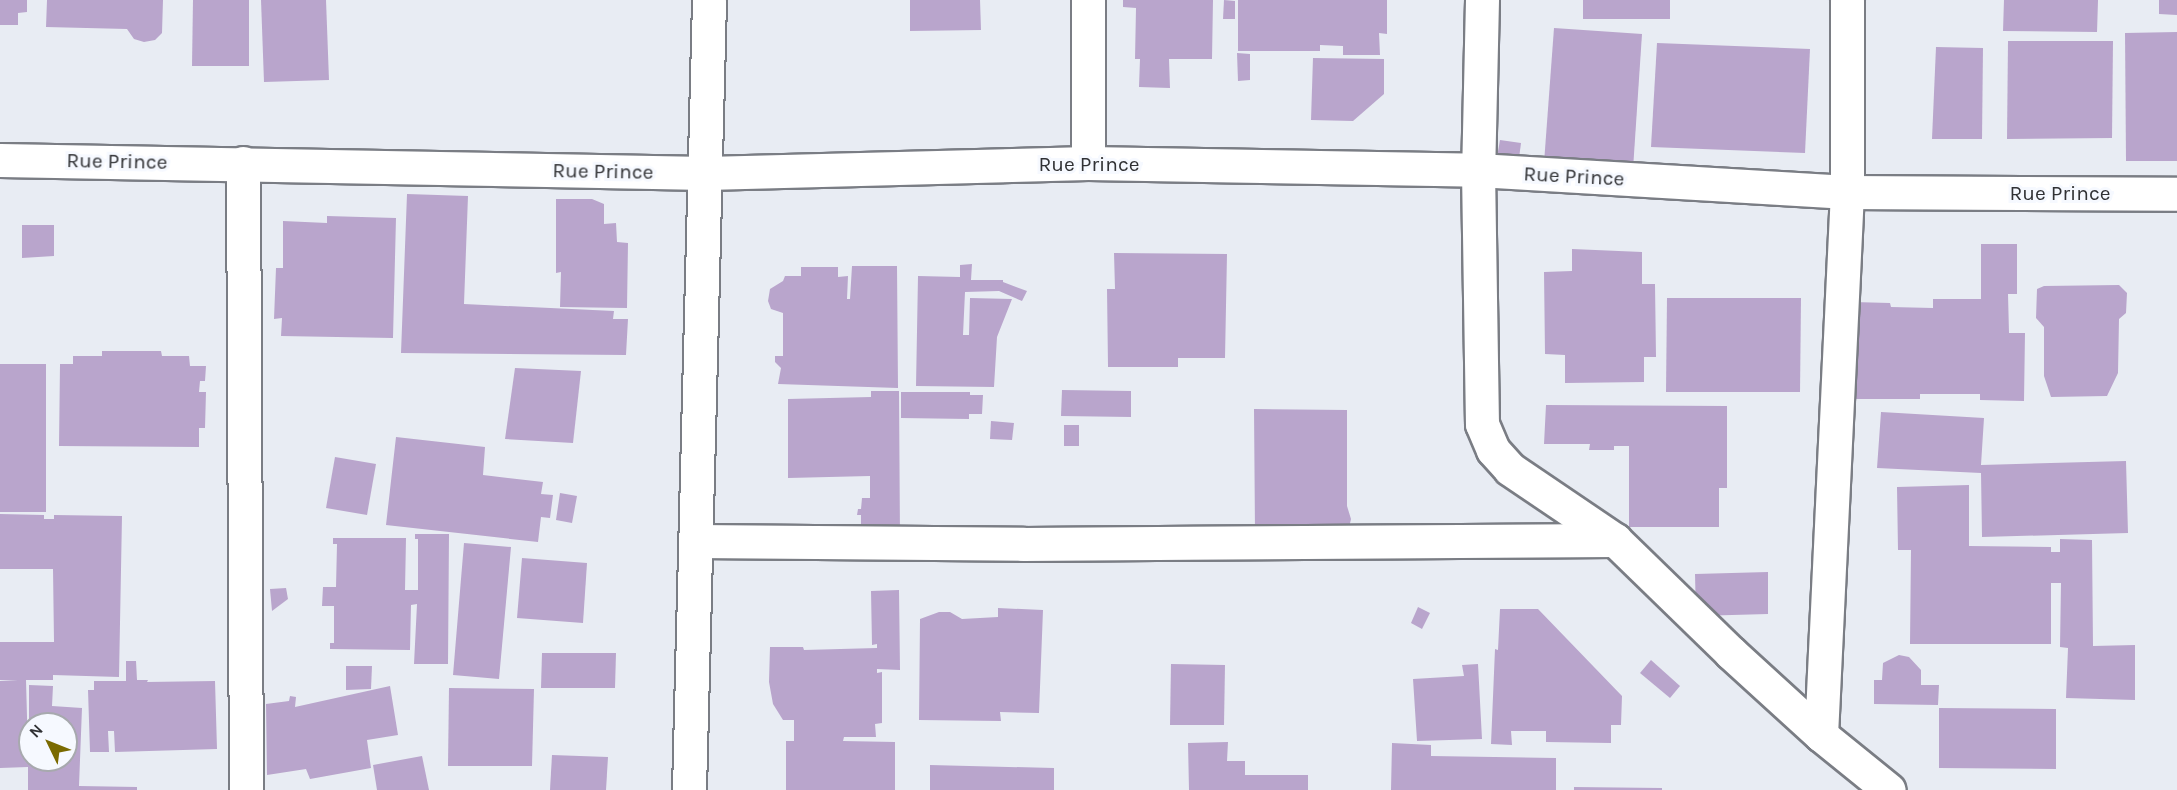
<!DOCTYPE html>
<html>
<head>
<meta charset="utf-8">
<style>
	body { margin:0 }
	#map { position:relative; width:2177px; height:790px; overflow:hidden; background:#e8ecf3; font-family:Karla,sans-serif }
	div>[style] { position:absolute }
	.building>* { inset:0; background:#b9a5cc }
	.roads { filter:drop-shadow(2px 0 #7a7d84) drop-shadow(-2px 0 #7a7d84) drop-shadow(0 2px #7a7d84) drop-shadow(0 -2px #7a7d84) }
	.street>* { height:33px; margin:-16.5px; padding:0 16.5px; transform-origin:16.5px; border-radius:16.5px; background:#fff }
	.secondary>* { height:33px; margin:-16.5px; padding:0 16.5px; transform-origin:16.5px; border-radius:16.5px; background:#fff }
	span { translate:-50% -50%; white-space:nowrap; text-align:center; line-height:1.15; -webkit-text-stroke:6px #f6f9ff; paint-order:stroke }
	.street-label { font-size:21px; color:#303134 }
	.north { position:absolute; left:18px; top:712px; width:60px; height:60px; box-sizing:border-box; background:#f6f9ff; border:2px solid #a7a9ae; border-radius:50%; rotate:313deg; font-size:16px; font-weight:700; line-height:24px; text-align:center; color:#303134 }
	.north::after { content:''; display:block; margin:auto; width:21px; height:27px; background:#7a6a01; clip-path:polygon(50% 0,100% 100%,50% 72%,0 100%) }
</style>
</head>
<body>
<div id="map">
	<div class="building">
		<i style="clip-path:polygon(0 0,27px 0,27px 12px,18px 13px,18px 25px,0 25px)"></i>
		<i style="clip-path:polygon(47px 0,163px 0,162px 33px,155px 40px,144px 42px,134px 39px,127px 29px,46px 27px)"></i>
		<i style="clip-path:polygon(193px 0,249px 0,249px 66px,192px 66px)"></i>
		<i style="clip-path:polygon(261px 0,326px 0,329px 80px,264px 82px)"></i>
		<i style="clip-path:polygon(910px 0,980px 0,981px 30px,910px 31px)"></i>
		<i style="clip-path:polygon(1123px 0,1213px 0,1212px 59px,1169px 59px,1170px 88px,1139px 87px,1140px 59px,1135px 59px,1136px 8px,1123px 7px)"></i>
		<i style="clip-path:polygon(1224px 0,1235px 1px,1235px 19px,1223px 19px)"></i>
		<i style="clip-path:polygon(1238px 0,1387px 0,1387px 34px,1379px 33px,1380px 55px,1343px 55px,1343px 46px,1320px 45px,1320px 51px,1238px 51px)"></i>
		<i style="clip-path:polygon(1583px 0,1670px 0,1670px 19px,1583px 19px)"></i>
		<i style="clip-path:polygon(2004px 0,2098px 0,2097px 32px,2003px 31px)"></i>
		<i style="clip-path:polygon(2159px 0,2177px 0,2177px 15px,2159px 14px)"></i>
		<i style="clip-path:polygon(1554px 28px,1642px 34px,1633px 169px,1544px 163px)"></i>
		<i style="clip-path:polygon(2177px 32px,2177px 161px,2126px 161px,2125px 33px)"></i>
		<i style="clip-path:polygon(2008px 41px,2113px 41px,2112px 138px,2007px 139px)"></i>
		<i style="clip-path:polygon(1657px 43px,1810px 49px,1805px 153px,1651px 147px)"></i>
		<i style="clip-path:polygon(1936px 47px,1983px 48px,1982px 139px,1932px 139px)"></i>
		<i style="clip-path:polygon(1237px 53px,1250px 54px,1250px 80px,1238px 81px)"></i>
		<i style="clip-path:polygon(1313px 58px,1384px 59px,1384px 94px,1353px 121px,1311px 120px)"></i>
		<i style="clip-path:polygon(1500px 140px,1521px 143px,1518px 166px,1496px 163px)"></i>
		<i style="clip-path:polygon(407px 194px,468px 196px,464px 304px,614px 311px,613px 319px,628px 319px,626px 355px,401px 353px)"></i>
		<i style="clip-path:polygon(556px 199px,592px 199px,604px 204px,604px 224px,616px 223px,617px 242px,628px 243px,627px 308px,560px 307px,561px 272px,556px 273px)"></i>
		<i style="clip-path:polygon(327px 216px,396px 218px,393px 338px,281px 336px,282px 318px,274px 319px,276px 268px,283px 268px,283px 221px,327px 223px)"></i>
		<i style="clip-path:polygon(22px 225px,54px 225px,54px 256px,22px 258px)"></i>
		<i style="clip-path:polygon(1981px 244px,2017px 244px,2017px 294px,2008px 294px,2009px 333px,2025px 333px,2024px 401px,1980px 400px,1980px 394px,1920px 394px,1920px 399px,1853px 399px,1853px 302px,1890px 303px,1891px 307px,1933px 308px,1933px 299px,1981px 299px)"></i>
		<i style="clip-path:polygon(1572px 249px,1642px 252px,1642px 284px,1655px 284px,1656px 357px,1644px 357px,1644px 382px,1565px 383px,1565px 355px,1545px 354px,1544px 272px,1572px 271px)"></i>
		<i style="clip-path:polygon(1114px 253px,1227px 254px,1225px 358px,1178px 358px,1178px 367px,1108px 367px,1107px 289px,1115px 289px)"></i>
		<i style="clip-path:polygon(972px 264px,971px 280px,1003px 280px,1003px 282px,1027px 291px,1022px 301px,999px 291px,965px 292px,963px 335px,969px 335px,970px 298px,1012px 299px,997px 337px,994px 387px,916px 386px,918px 276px,960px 277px,960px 265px)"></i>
		<i style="clip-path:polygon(852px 266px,897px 266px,898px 388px,778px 384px,781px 368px,775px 362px,775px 356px,783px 356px,783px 313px,771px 309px,768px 301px,770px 289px,783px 281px,785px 276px,801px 276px,801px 267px,838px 267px,838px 277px,848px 276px,847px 299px,850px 299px)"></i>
		<i style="clip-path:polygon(2119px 285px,2127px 293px,2126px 313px,2119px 319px,2118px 373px,2107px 396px,2051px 397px,2044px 376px,2044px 327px,2036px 318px,2037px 289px,2044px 286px)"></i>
		<i style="clip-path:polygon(1667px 298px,1801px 298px,1800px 392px,1666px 392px)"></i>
		<i style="clip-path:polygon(102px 351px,161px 351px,162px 356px,189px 356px,190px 366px,206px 366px,205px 381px,200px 381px,199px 392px,206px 392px,205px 428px,199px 428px,199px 447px,59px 446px,60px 364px,73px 364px,73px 356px,102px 356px)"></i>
		<i style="clip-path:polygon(0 364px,46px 364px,46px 512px,0 512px)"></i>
		<i style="clip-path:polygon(515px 368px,581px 371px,573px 443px,505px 439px)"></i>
		<i style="clip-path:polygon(1062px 390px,1131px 391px,1131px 417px,1061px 416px)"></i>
		<i style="clip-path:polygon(871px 391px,899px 391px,900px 538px,861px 537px,861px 515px,857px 515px,858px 509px,861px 509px,862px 498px,870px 498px,870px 476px,788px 478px,788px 399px,871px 397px)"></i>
		<i style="clip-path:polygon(901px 392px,970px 392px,970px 395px,983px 395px,982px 414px,969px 414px,969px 419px,901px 418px)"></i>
		<i style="clip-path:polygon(1546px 405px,1727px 406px,1727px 488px,1719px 488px,1719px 527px,1629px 527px,1629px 446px,1614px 446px,1614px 450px,1589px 450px,1590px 444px,1544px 444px)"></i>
		<i style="clip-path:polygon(1254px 409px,1347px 410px,1347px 506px,1351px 519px,1348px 532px,1255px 533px)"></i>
		<i style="clip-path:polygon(1881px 412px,1984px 418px,1981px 465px,2126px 461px,2128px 533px,1982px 537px,1981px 473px,1877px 468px)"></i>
		<i style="clip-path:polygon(991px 421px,1014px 423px,1012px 440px,990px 439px)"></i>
		<i style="clip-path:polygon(1064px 425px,1079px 425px,1079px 446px,1064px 446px)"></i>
		<i style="clip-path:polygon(396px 437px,485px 447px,483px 475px,543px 482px,541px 494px,553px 495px,550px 518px,541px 517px,538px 542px,386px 525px)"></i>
		<i style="clip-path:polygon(335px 457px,376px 464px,367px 515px,326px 508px)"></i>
		<i style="clip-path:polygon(1969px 485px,1969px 546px,2051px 547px,2051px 552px,2060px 552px,2060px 539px,2092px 540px,2093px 646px,2135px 645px,2135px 700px,2066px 698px,2068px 648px,2060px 647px,2061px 583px,2051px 583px,2051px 644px,1910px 644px,1911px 550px,1898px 550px,1897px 487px)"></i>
		<i style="clip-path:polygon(560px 493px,577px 496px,572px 523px,556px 520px)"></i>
		<i style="clip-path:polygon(0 514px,44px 515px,44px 519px,54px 519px,54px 515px,122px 516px,119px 677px,53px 675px,53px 680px,26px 680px,28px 753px,30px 753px,30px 760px,66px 760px,66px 724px,29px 724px,29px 685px,53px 686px,52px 706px,82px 708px,79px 786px,137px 787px,137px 790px,28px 790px,28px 767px,0 768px,0 681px,18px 680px,0 680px,0 642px,54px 642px,53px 569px,0 569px)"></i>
		<i style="clip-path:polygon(415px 534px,449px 534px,448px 664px,414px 664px,417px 604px,411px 605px,410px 650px,330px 649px,330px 643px,334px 643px,334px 606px,322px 606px,323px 587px,336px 587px,337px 544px,333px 544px,333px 538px,406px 538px,405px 590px,418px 590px,418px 539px,415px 539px)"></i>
		<i style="clip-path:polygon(464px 543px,511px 547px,499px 679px,453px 675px)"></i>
		<i style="clip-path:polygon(522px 558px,587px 563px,583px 623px,517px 618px)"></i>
		<i style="clip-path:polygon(1768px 572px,1768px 614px,1696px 616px,1695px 574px)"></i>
		<i style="clip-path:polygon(286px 588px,288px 599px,272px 611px,270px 589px)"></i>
		<i style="clip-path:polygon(899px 590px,900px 670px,877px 669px,877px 673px,882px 672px,882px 723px,875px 724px,876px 737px,844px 737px,843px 741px,895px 742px,895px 790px,786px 790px,786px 741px,794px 741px,794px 720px,783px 720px,773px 704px,769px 682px,770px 647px,803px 647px,804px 650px,877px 648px,877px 644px,872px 645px,871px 591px)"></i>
		<i style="clip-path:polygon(1418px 607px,1430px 613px,1422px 629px,1411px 623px)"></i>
		<i style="clip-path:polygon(998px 608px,1043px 610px,1039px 713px,1000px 712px,1001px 721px,919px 720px,920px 619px,939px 612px,950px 612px,962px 619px,998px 617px)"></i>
		<i style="clip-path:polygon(1500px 609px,1538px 609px,1622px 696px,1621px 725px,1611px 725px,1611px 743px,1546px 742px,1546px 731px,1511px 731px,1512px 745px,1491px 744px,1495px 649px,1498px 650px)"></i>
		<i style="clip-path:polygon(542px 653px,616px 653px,615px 688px,541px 688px)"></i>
		<i style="clip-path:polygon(1899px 655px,1909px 657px,1921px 670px,1921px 685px,1939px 685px,1938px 705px,1874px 704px,1874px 680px,1882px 680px,1883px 663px)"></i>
		<i style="clip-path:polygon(1651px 660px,1680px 686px,1670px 698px,1640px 673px)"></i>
		<i style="clip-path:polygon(126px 661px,136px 661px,137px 680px,148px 680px,147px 682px,215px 681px,217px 749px,115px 752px,114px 731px,108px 731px,109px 752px,90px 752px,88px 690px,94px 690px,94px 681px,126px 681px)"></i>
		<i style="clip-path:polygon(1171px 664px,1225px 665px,1224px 725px,1170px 725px)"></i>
		<i style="clip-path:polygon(1478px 664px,1482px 739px,1417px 741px,1413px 679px,1464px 676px,1462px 665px)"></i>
		<i style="clip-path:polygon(346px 666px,372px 666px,371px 689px,346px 690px)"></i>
		<i style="clip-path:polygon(390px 686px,398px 735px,367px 740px,371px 768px,310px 779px,306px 769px,267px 775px,266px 704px,289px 701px,290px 696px,296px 697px,295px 707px)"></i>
		<i style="clip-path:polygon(449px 688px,534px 689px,532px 766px,448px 766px)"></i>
		<i style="clip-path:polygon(1939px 708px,2056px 709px,2056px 769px,1939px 768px)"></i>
		<i style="clip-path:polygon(1228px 742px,1227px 761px,1245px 761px,1245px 775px,1308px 775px,1308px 790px,1189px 790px,1188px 743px)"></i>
		<i style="clip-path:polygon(1392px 743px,1431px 745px,1431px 756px,1556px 758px,1556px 790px,1391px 790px)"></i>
		<i style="clip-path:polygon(552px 755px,608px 757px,606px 790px,550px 790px)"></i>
		<i style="clip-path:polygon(422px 756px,429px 790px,377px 790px,373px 765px)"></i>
		<i style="clip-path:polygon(930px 765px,1054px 768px,1054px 790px,930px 790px)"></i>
		<i style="clip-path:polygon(1574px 787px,1662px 788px,1662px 790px,1574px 790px)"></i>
	</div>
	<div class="roads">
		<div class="street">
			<i style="left:1088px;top:0;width:163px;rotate:90deg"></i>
			<i style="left:0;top:160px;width:706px;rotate:1.05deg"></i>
			<i style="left:706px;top:173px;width:382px;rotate:-1.5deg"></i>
			<i style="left:1088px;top:163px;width:390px;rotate:1deg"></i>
			<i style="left:1478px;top:170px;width:370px;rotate:3.4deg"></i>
			<i style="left:1847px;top:192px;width:330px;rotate:0.3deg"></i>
			<i style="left:243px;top:163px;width:627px;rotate:89.73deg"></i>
			<i style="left:696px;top:541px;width:327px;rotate:0.5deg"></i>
			<i style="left:1023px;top:544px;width:592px;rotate:-0.39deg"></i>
			<i style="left:1821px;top:735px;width:544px;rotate:-87.26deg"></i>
			<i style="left:1847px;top:192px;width:192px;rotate:-90deg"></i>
			<i style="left:689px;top:790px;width:790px;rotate:-88.55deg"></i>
		</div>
		<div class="secondary">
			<i style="left:1482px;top:0;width:170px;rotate:91.3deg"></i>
			<i style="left:1478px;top:170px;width:254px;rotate:89.1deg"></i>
			<i style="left:1482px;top:424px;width:28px;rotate:67deg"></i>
			<i style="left:1493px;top:450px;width:25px;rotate:48deg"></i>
			<i style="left:1510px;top:469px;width:127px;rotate:34.1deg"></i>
			<i style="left:1615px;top:540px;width:161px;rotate:44.2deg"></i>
			<i style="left:1730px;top:652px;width:123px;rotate:42.4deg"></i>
			<i style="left:1821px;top:735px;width:87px;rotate:39deg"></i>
		</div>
	</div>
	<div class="street-label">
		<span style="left:117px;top:161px;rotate:1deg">Rue Prince</span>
		<span style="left:1089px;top:164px">Rue Prince</span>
		<span style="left:603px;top:171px;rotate:1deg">Rue Prince</span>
		<span style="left:1574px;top:176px;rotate:3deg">Rue Prince</span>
		<span style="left:2060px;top:193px">Rue Prince</span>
	</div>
	<div class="north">N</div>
</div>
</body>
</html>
